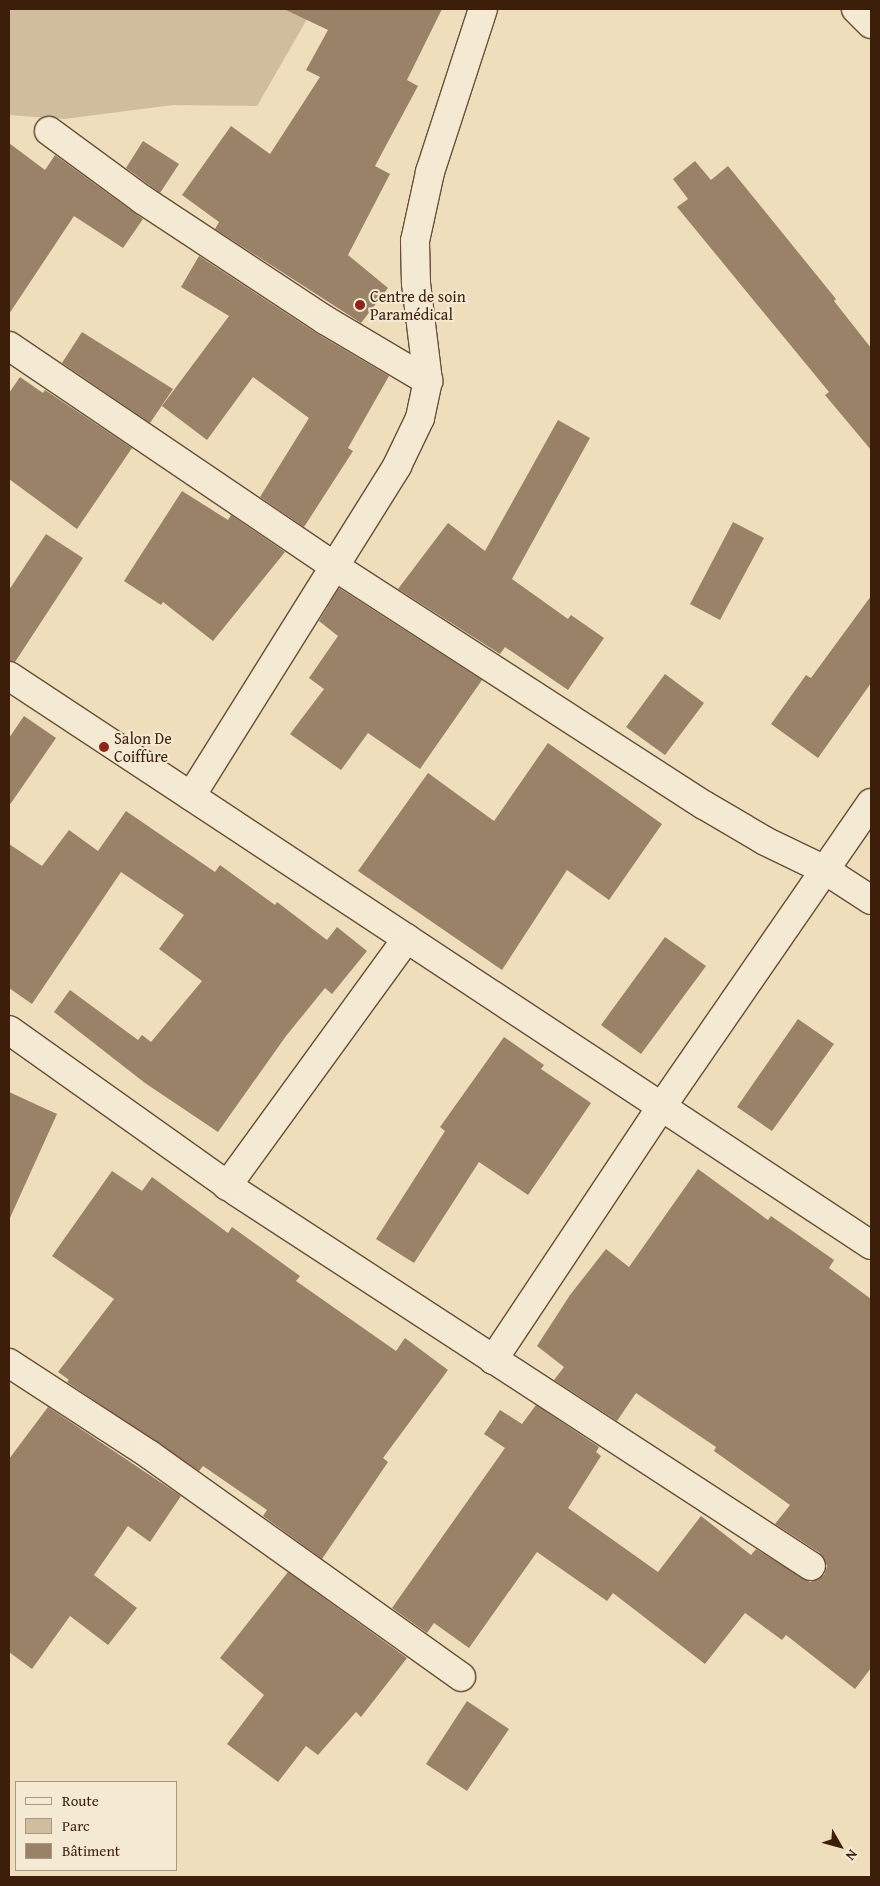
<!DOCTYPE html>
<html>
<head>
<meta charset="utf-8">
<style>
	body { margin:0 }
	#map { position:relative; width:880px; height:1886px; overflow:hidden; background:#eedebb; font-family:"Gentium Book Plus",serif }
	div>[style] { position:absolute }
	.green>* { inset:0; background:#d0bd9d }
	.building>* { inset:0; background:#998267 }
	.roads { filter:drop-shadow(1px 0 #694e37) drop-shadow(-1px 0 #694e37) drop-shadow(0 1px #694e37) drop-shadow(0 -1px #694e37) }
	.minor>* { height:28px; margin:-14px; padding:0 14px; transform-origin:14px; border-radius:14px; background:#f4ead3 }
	.dots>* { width:14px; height:14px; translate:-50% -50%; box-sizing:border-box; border:2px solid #f4ead3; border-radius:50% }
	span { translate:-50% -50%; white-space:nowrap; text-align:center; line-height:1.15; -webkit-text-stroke:4px #f4ead3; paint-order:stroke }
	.poi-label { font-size:16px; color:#3d1e0b }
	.left { translate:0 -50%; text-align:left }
	.frame { position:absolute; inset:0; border:10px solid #3d1e0b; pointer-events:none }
	.legend { position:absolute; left:15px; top:1781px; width:162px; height:90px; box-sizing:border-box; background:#f4ead3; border:1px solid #ab9883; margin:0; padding:6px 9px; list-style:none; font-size:15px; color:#3d1e0b }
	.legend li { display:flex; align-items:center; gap:10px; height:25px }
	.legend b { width:25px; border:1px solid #ab9883 }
	.north { position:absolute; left:815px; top:1821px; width:50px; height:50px; -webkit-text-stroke:4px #f4ead3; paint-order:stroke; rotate:128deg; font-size:14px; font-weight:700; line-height:20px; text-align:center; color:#3d1e0b }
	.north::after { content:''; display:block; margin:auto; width:18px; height:22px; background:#3d1e0b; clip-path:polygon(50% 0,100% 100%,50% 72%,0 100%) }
</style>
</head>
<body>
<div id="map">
	<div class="green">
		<i style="clip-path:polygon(9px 9px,313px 9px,257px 106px,173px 105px,64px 119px,9px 115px)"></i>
	</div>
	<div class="building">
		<i style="clip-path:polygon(284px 9px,442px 9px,407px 80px,418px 86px,375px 166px,390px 174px,348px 255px,388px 288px,361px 323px,215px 229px,219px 222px,182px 195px,231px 126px,270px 154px,320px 77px,306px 70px,328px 30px)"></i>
		<i style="clip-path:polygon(143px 141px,179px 164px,160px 193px,126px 168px)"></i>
		<i style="clip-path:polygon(9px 143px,45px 170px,55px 155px,143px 219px,123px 248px,74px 216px,9px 314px)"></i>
		<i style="clip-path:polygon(695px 161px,711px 180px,728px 166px,836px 299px,834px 301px,871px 348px,871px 450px,825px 395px,829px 392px,677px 207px,688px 199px,673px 179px)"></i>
		<i style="clip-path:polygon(199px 256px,316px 333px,389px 376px,348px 448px,353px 451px,304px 527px,260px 497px,309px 418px,253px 377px,207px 440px,162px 406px,229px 316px,181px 287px)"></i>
		<i style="clip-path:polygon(82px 332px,173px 389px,150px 423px,62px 363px)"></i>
		<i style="clip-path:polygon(20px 377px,43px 393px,45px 390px,132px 448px,77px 529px,9px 479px,9px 393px)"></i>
		<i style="clip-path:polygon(558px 420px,590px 438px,512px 579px,568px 619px,571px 615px,604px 638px,568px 690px,505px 647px,500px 654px,398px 589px,448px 523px,485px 551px)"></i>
		<i style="clip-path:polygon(182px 491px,228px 520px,231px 515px,285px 552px,213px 641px,163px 602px,161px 605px,124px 581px)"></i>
		<i style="clip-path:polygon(733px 522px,764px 538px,720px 620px,690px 604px)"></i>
		<i style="clip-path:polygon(46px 534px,83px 558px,15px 662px,9px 661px,9px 590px)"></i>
		<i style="clip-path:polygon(339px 588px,482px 680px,420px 769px,368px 733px,341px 770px,290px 734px,324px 689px,309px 678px,338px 636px,319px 621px)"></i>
		<i style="clip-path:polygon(871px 596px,871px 683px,818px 758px,771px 724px,806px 675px,811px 678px)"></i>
		<i style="clip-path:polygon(665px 674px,704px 703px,665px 755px,626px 727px)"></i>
		<i style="clip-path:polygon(24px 716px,56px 738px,9px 806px,9px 738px)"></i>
		<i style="clip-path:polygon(548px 743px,662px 824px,609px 900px,567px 870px,502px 970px,358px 871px,428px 773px,494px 821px)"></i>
		<i style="clip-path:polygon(126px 811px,215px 872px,220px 865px,275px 905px,277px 902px,327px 940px,337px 927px,367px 951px,332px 994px,325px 988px,286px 1036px,218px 1132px,145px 1083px,54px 1012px,70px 990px,138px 1040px,142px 1035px,151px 1042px,202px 981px,159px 949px,184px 915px,121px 872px,32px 1004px,9px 988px,9px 844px,42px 866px,69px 830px,98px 851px)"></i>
		<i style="clip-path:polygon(665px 937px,706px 966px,641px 1054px,601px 1025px)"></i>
		<i style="clip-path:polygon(798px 1019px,834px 1044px,772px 1131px,737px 1107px)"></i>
		<i style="clip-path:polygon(504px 1037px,544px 1065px,541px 1069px,591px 1103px,528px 1195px,479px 1162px,414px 1263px,376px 1239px,445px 1131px,440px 1127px)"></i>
		<i style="clip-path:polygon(9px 1092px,57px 1114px,9px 1220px)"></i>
		<i style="clip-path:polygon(698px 1169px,768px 1220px,771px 1216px,834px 1260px,829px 1268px,871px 1299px,871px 1668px,855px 1689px,786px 1635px,782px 1640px,745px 1613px,705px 1664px,613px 1593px,607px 1601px,537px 1552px,469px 1648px,434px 1623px,427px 1633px,392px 1608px,505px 1448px,484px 1434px,500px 1410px,522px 1424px,536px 1405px,599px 1447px,596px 1452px,601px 1456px,568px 1508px,658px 1572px,701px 1516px,751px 1555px,756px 1549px,810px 1582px,824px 1575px,827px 1566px,820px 1553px,775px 1524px,790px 1505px,714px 1451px,716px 1447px,636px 1393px,617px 1421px,554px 1380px,564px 1367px,537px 1346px,570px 1295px,606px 1249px,629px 1267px)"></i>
		<i style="clip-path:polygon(112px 1171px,142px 1191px,152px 1177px,228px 1233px,232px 1227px,300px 1276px,296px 1281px,396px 1351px,405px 1338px,448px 1370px,383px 1458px,388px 1462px,322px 1559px,263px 1516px,267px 1510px,203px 1466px,199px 1471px,67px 1382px,69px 1380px,58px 1372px,114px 1299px,52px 1256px)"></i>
		<i style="clip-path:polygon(48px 1407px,181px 1496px,150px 1542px,128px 1526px,94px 1575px,137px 1608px,108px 1645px,70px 1616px,32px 1669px,9px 1652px,9px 1459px)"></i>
		<i style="clip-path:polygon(288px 1572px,407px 1658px,361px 1717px,356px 1712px,318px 1755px,306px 1746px,278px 1782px,227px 1744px,264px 1695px,220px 1658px)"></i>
		<i style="clip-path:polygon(467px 1701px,509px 1729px,467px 1791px,426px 1764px)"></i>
	</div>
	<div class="roads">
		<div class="minor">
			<i style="left:856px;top:9px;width:21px;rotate:45deg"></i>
			<i style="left:49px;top:131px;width:117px;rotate:36.3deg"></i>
			<i style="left:143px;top:200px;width:218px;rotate:33.4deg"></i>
			<i style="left:325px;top:320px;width:120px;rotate:30.6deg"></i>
			<i style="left:9px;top:346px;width:392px;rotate:34.1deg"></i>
			<i style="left:334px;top:566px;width:440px;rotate:32.9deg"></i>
			<i style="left:704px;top:805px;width:71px;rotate:30.5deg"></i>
			<i style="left:765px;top:841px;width:67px;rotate:25.8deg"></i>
			<i style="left:825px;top:870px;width:55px;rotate:33.1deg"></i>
			<i style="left:9px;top:676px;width:1033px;rotate:33.43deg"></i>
			<i style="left:191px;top:796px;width:389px;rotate:-58deg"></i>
			<i style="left:397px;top:466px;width:53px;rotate:-64.4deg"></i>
			<i style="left:420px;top:418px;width:38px;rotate:-78deg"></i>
			<i style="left:428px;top:381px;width:99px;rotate:-97deg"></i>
			<i style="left:416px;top:283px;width:42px;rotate:-91.4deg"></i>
			<i style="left:415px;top:241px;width:71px;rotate:-77.7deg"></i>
			<i style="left:430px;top:172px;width:171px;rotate:-72deg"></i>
			<i style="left:9px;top:1030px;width:280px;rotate:35.4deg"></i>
			<i style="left:237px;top:1192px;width:685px;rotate:33.09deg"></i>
			<i style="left:227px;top:1186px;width:306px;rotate:-54deg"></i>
			<i style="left:493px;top:1360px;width:305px;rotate:-56.4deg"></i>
			<i style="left:662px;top:1106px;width:368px;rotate:-55.4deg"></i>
			<i style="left:9px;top:1363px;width:168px;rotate:33.1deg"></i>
			<i style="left:150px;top:1455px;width:382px;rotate:35.5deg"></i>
		</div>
	</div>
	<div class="dots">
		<i style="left:360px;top:305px;background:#8f2418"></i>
		<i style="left:104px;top:747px;background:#8f2418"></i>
	</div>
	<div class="poi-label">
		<span class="left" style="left:370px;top:305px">Centre de soin<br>Paramédical</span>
		<span class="left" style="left:114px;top:747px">Salon De<br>Coiffure</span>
	</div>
	<div class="frame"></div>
	<ul class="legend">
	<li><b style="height:6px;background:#f4ead3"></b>Route</li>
	<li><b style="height:14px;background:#d0bd9d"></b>Parc</li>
	<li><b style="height:14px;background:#998267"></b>Bâtiment</li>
	</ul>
	<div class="north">N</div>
</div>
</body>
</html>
